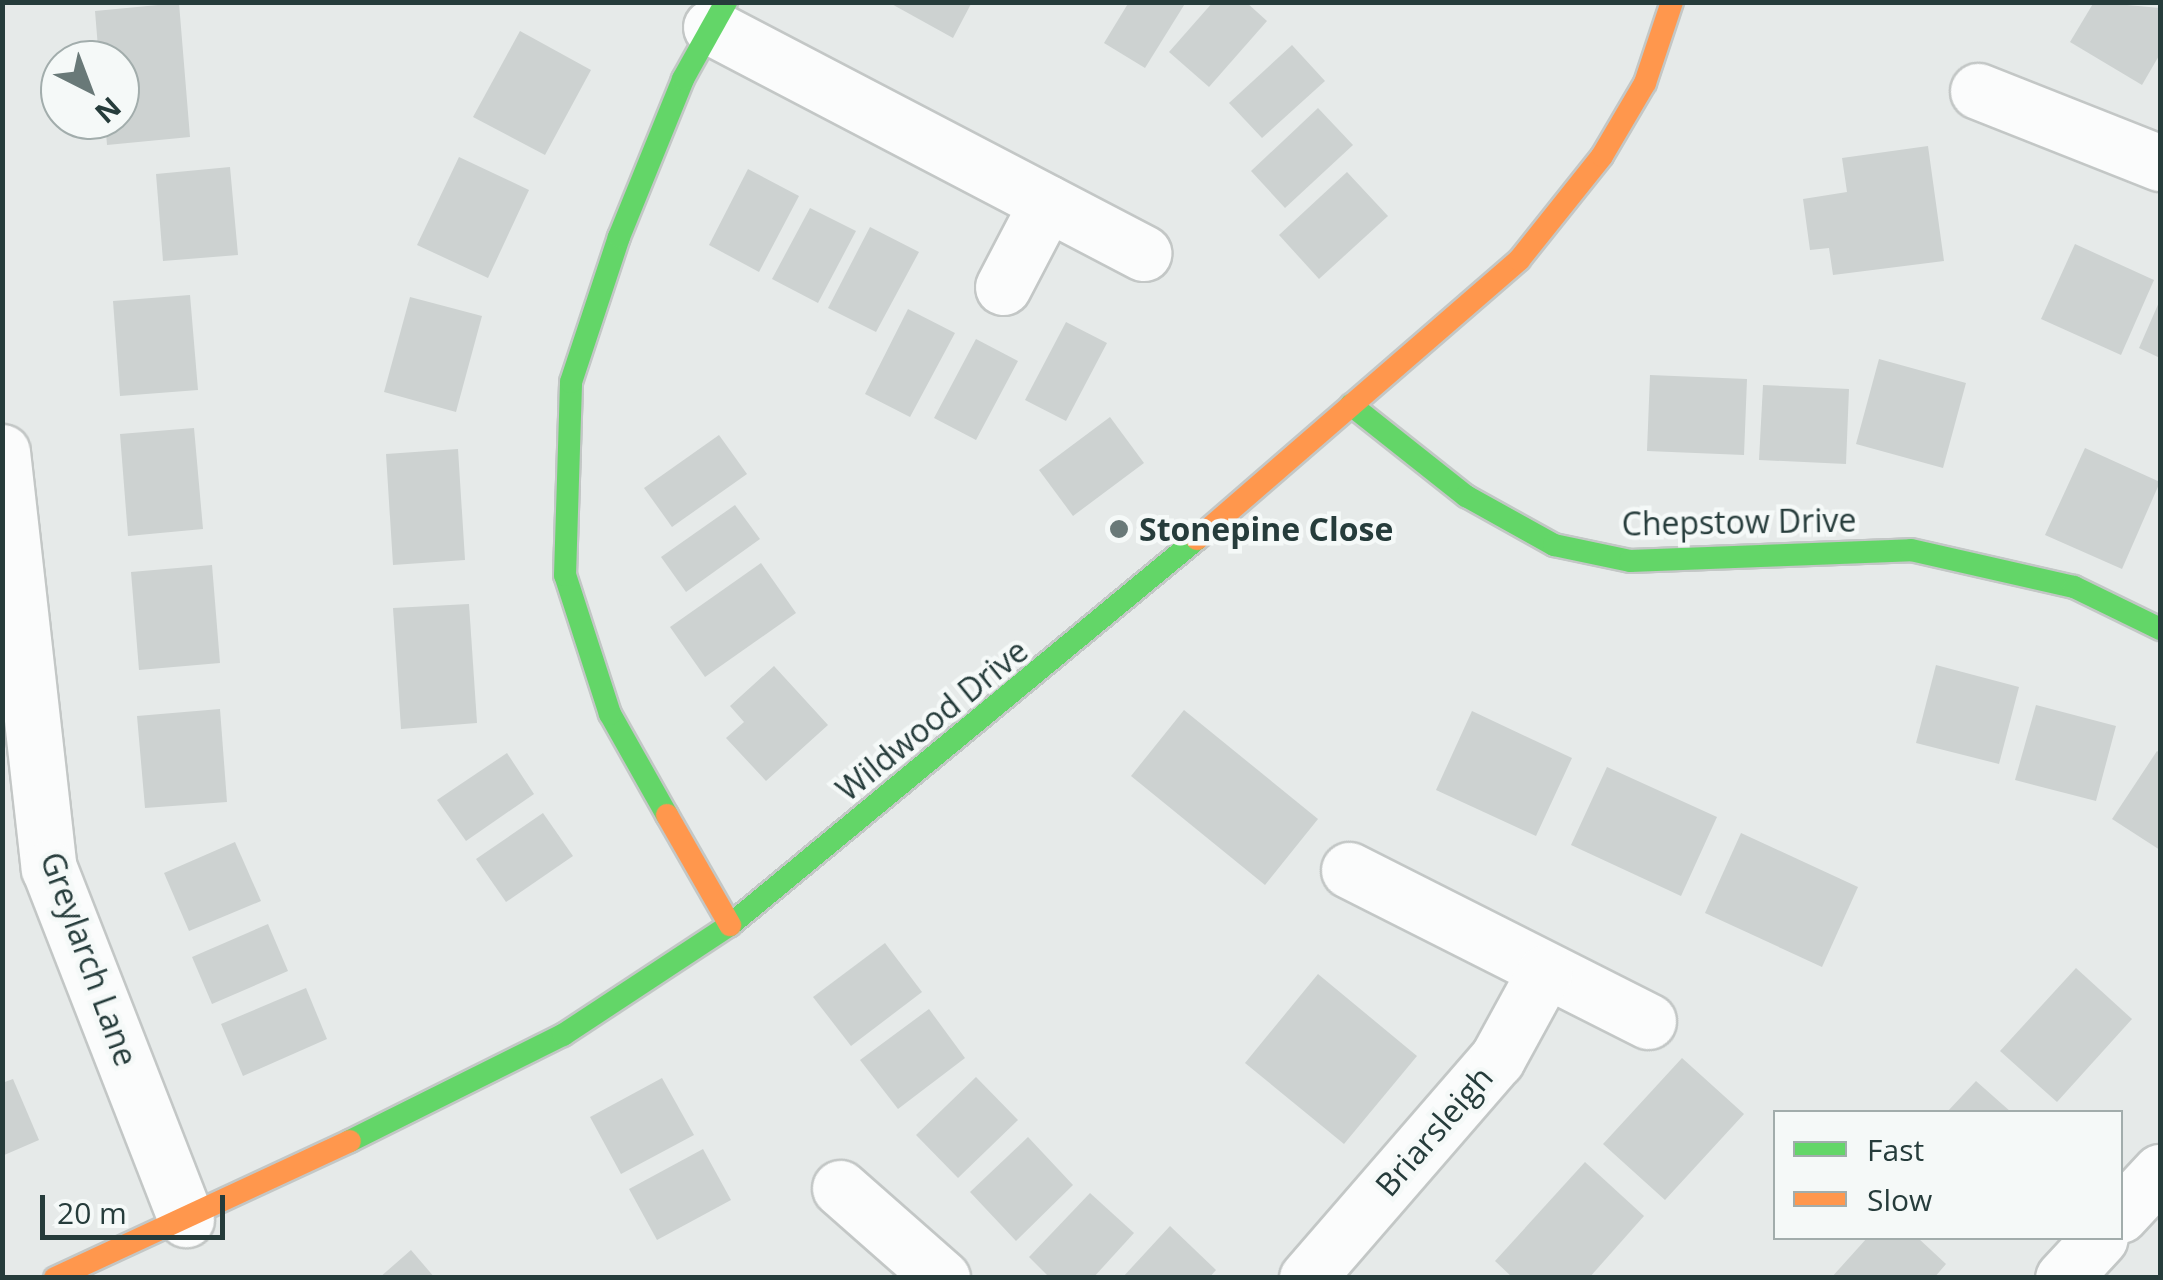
<!DOCTYPE html>
<html>
<head>
<meta charset="utf-8">
<style>
	body { margin:0 }
	#map { position:relative; width:2163px; height:1280px; overflow:hidden; background:#e6eae9; font-family:"Open Sans",sans-serif }
	div>[style] { position:absolute }
	.building>* { inset:0; background:#cdd2d1 }
	.roads { filter:drop-shadow(2px 0 #c3c7c6) drop-shadow(-2px 0 #c3c7c6) drop-shadow(0 2px #c3c7c6) drop-shadow(0 -2px #c3c7c6) }
	.street>* { height:55px; margin:-27.5px; padding:0 27.5px; transform-origin:27.5px; border-radius:27.5px; background:#fbfcfc }
	.fast>* { height:22px; margin:-11px; padding:0 11px; transform-origin:11px; border-radius:11px; background:#63d668 }
	.slow>* { height:22px; margin:-11px; padding:0 11px; transform-origin:11px; border-radius:11px; background:#ff974d }
	.dots>* { width:28px; height:28px; translate:-50% -50%; box-sizing:border-box; border:5px solid #f5f9f8; border-radius:50% }
	span { translate:-50% -50%; white-space:nowrap; text-align:center; line-height:1.15; -webkit-text-stroke:9px #f5f9f8; paint-order:stroke }
	.street-label { font-size:32px; color:#263c3b }
	.poi-label { font-size:32px; color:#263c3b; font-weight:700 }
	.left { translate:0 -50%; text-align:left }
	.frame { position:absolute; inset:0; border:5px solid #263c3b; pointer-events:none }
	.legend { position:absolute; left:1773px; top:1110px; width:350px; height:130px; box-sizing:border-box; background:#f5f9f8; border:2px solid #a2adac; margin:0; padding:12px 18px; list-style:none; font-size:30px; color:#263c3b }
	.legend li { display:flex; align-items:center; gap:20px; height:50px }
	.legend b { width:50px; border:2px solid #a2adac }
	.north { position:absolute; left:40px; top:40px; width:100px; height:100px; box-sizing:border-box; background:#f5f9f8; border:2px solid #a2adac; border-radius:50%; rotate:138deg; font-size:28px; font-weight:700; line-height:40px; text-align:center; color:#263c3b }
	.north::after { content:''; display:block; margin:auto; width:35px; height:45px; background:#697978; clip-path:polygon(50% 0,100% 100%,50% 72%,0 100%) }
	.scale { position:absolute; left:40px; top:1195px; width:185px; height:45px; box-sizing:border-box; border:5px solid #263c3b; border-top:0; padding-left:12px; font-size:30px; line-height:35px; white-space:nowrap; color:#263c3b; -webkit-text-stroke:8px #f5f9f8; paint-order:stroke }
</style>
</head>
<body>
<div id="map">
	<div class="building">
		<i style="clip-path:polygon(888px 2px,972px 2px,953px 38px)"></i>
		<i style="clip-path:polygon(1129px 2px,1186px 2px,1145px 68px,1104px 43px)"></i>
		<i style="clip-path:polygon(1213px 2px,1246px 2px,1267px 21px,1209px 87px,1169px 52px)"></i>
		<i style="clip-path:polygon(2094px 2px,2160px 8px,2160px 54px,2142px 85px,2070px 42px)"></i>
		<i style="clip-path:polygon(179px 3px,190px 137px,107px 145px,105px 120px,120px 120px,120px 60px,99px 60px,95px 11px)"></i>
		<i style="clip-path:polygon(520px 31px,591px 70px,545px 155px,473px 117px)"></i>
		<i style="clip-path:polygon(1292px 45px,1325px 81px,1262px 138px,1229px 103px)"></i>
		<i style="clip-path:polygon(1318px 108px,1353px 145px,1285px 208px,1251px 171px)"></i>
		<i style="clip-path:polygon(1928px 146px,1944px 261px,1833px 275px,1829px 248px,1810px 250px,1803px 199px,1847px 192px,1842px 158px)"></i>
		<i style="clip-path:polygon(459px 157px,529px 190px,488px 278px,417px 245px)"></i>
		<i style="clip-path:polygon(230px 167px,238px 255px,163px 261px,156px 174px)"></i>
		<i style="clip-path:polygon(748px 169px,799px 196px,759px 272px,709px 245px)"></i>
		<i style="clip-path:polygon(1347px 172px,1388px 216px,1319px 279px,1279px 235px)"></i>
		<i style="clip-path:polygon(810px 208px,856px 231px,818px 303px,772px 279px)"></i>
		<i style="clip-path:polygon(870px 227px,919px 252px,876px 332px,828px 308px)"></i>
		<i style="clip-path:polygon(2075px 244px,2154px 280px,2121px 355px,2041px 319px)"></i>
		<i style="clip-path:polygon(190px 295px,198px 390px,120px 396px,113px 301px)"></i>
		<i style="clip-path:polygon(410px 297px,482px 316px,456px 412px,384px 392px)"></i>
		<i style="clip-path:polygon(2160px 300px,2160px 358px,2139px 348px)"></i>
		<i style="clip-path:polygon(908px 309px,955px 333px,910px 417px,865px 394px)"></i>
		<i style="clip-path:polygon(1066px 322px,1107px 343px,1066px 421px,1025px 400px)"></i>
		<i style="clip-path:polygon(976px 339px,1018px 361px,976px 440px,934px 418px)"></i>
		<i style="clip-path:polygon(1879px 359px,1966px 383px,1943px 468px,1856px 444px)"></i>
		<i style="clip-path:polygon(1650px 375px,1747px 379px,1744px 455px,1647px 451px)"></i>
		<i style="clip-path:polygon(1763px 385px,1849px 389px,1846px 464px,1759px 460px)"></i>
		<i style="clip-path:polygon(1110px 417px,1144px 463px,1073px 516px,1039px 470px)"></i>
		<i style="clip-path:polygon(194px 428px,203px 529px,128px 536px,120px 434px)"></i>
		<i style="clip-path:polygon(719px 435px,747px 474px,672px 527px,644px 488px)"></i>
		<i style="clip-path:polygon(2085px 448px,2160px 482px,2122px 569px,2045px 535px)"></i>
		<i style="clip-path:polygon(458px 449px,465px 560px,393px 565px,386px 454px)"></i>
		<i style="clip-path:polygon(735px 505px,760px 539px,686px 592px,661px 557px)"></i>
		<i style="clip-path:polygon(761px 563px,796px 613px,705px 677px,670px 627px)"></i>
		<i style="clip-path:polygon(212px 565px,220px 663px,139px 670px,131px 572px)"></i>
		<i style="clip-path:polygon(469px 604px,477px 723px,401px 729px,393px 608px)"></i>
		<i style="clip-path:polygon(1936px 665px,2019px 687px,1999px 764px,1916px 743px)"></i>
		<i style="clip-path:polygon(774px 666px,828px 725px,766px 781px,726px 738px,744px 722px,730px 706px)"></i>
		<i style="clip-path:polygon(2036px 705px,2116px 726px,2096px 801px,2015px 780px)"></i>
		<i style="clip-path:polygon(220px 709px,227px 802px,145px 808px,137px 716px)"></i>
		<i style="clip-path:polygon(1184px 710px,1318px 819px,1265px 885px,1131px 776px)"></i>
		<i style="clip-path:polygon(1472px 711px,1572px 758px,1536px 836px,1436px 790px)"></i>
		<i style="clip-path:polygon(2157px 751px,2160px 753px,2160px 850px,2112px 819px)"></i>
		<i style="clip-path:polygon(507px 753px,534px 794px,466px 841px,437px 800px)"></i>
		<i style="clip-path:polygon(1607px 767px,1717px 817px,1681px 896px,1571px 845px)"></i>
		<i style="clip-path:polygon(543px 813px,573px 856px,506px 902px,476px 859px)"></i>
		<i style="clip-path:polygon(1741px 833px,1858px 887px,1822px 967px,1705px 913px)"></i>
		<i style="clip-path:polygon(235px 842px,261px 901px,189px 931px,164px 873px)"></i>
		<i style="clip-path:polygon(268px 924px,288px 971px,212px 1004px,192px 957px)"></i>
		<i style="clip-path:polygon(885px 943px,922px 992px,851px 1046px,813px 997px)"></i>
		<i style="clip-path:polygon(2076px 968px,2132px 1019px,2057px 1102px,2000px 1051px)"></i>
		<i style="clip-path:polygon(1318px 974px,1417px 1056px,1344px 1144px,1245px 1063px)"></i>
		<i style="clip-path:polygon(306px 988px,327px 1039px,243px 1076px,221px 1024px)"></i>
		<i style="clip-path:polygon(929px 1009px,965px 1058px,898px 1109px,860px 1060px)"></i>
		<i style="clip-path:polygon(1682px 1058px,1744px 1114px,1665px 1200px,1603px 1144px)"></i>
		<i style="clip-path:polygon(976px 1077px,1018px 1120px,958px 1178px,916px 1135px)"></i>
		<i style="clip-path:polygon(662px 1078px,694px 1135px,621px 1174px,590px 1117px)"></i>
		<i style="clip-path:polygon(13px 1079px,39px 1140px,2px 1156px,2px 1083px)"></i>
		<i style="clip-path:polygon(1976px 1081px,2011px 1112px,1947px 1112px)"></i>
		<i style="clip-path:polygon(1028px 1137px,1073px 1185px,1016px 1241px,970px 1192px)"></i>
		<i style="clip-path:polygon(703px 1149px,731px 1200px,657px 1240px,629px 1189px)"></i>
		<i style="clip-path:polygon(1585px 1162px,1644px 1216px,1589px 1278px,1513px 1278px,1495px 1261px)"></i>
		<i style="clip-path:polygon(1090px 1193px,1134px 1233px,1093px 1278px,1050px 1278px,1029px 1257px)"></i>
		<i style="clip-path:polygon(1170px 1226px,1216px 1270px,1209px 1278px,1122px 1278px)"></i>
		<i style="clip-path:polygon(1867px 1238px,1918px 1238px,1946px 1264px,1934px 1278px,1831px 1278px)"></i>
		<i style="clip-path:polygon(411px 1250px,435px 1278px,379px 1278px)"></i>
	</div>
	<div class="roads">
		<div class="street">
			<i style="left:711px;top:27px;width:488px;rotate:27.6deg"></i>
			<i style="left:1978px;top:91px;width:196px;rotate:21.6deg"></i>
			<i style="left:1003px;top:287px;width:95px;rotate:-62.4deg"></i>
			<i style="left:2px;top:452px;width:419px;rotate:83.6deg"></i>
			<i style="left:49px;top:868px;width:377px;rotate:68.7deg"></i>
			<i style="left:1349px;top:870px;width:335px;rotate:26.8deg"></i>
			<i style="left:840px;top:1188px;width:136px;rotate:41.4deg"></i>
			<i style="left:2120px;top:1215px;width:59px;rotate:-47.1deg"></i>
			<i style="left:1307px;top:1278px;width:290px;rotate:-49.1deg"></i>
			<i style="left:1497px;top:1059px;width:98px;rotate:-61.3deg"></i>
			<i style="left:2063px;top:1278px;width:54px;rotate:-47.2deg"></i>
		</div>
		<div class="fast">
			<i style="left:1351px;top:405px;width:147px;rotate:38.4deg"></i>
			<i style="left:1466px;top:496px;width:101px;rotate:29.1deg"></i>
			<i style="left:1554px;top:545px;width:78px;rotate:11.9deg"></i>
			<i style="left:1630px;top:561px;width:281px;rotate:-2.2deg"></i>
			<i style="left:1911px;top:550px;width:167px;rotate:12.8deg"></i>
			<i style="left:2074px;top:587px;width:96px;rotate:26deg"></i>
			<i style="left:667px;top:815px;width:116px;rotate:-119.4deg"></i>
			<i style="left:610px;top:714px;width:146px;rotate:-107.9deg"></i>
			<i style="left:565px;top:575px;width:193px;rotate:-88.2deg"></i>
			<i style="left:571px;top:382px;width:153px;rotate:-71.7deg"></i>
			<i style="left:619px;top:237px;width:170px;rotate:-67.9deg"></i>
			<i style="left:683px;top:79px;width:88px;rotate:-60.8deg"></i>
			<i style="left:350px;top:1141px;width:238px;rotate:-26.5deg"></i>
			<i style="left:563px;top:1035px;width:200px;rotate:-33.4deg"></i>
			<i style="left:730px;top:925px;width:606px;rotate:-39.58deg"></i>
		</div>
		<div class="slow">
			<i style="left:1197px;top:539px;width:426px;rotate:-40.9deg"></i>
			<i style="left:1519px;top:260px;width:133px;rotate:-51.4deg"></i>
			<i style="left:1602px;top:156px;width:85px;rotate:-59.5deg"></i>
			<i style="left:1645px;top:83px;width:85px;rotate:-71.6deg"></i>
			<i style="left:667px;top:815px;width:127px;rotate:60.2deg"></i>
			<i style="left:55px;top:1278px;width:325px;rotate:-24.9deg"></i>
		</div>
	</div>
	<div class="dots">
		<i style="left:1119px;top:529px;background:#697978"></i>
	</div>
	<div class="street-label">
		<span style="left:1739px;top:522px;rotate:-1deg">Chepstow Drive</span>
		<span style="left:932px;top:720px;rotate:-39deg">Wildwood Drive</span>
		<span style="left:89px;top:959px;rotate:70deg">Greylarch Lane</span>
		<span style="left:1434px;top:1131px;rotate:-49deg">Briarsleigh</span>
	</div>
	<div class="poi-label">
		<span class="left" style="left:1139px;top:529px">Stonepine Close</span>
	</div>
	<div class="frame"></div>
	<ul class="legend">
	<li><b style="height:12px;background:#63d668"></b>Fast</li>
	<li><b style="height:12px;background:#ff974d"></b>Slow</li>
	</ul>
	<div class="north">N</div>
	<div class="scale">20 m</div>
</div>
</body>
</html>
